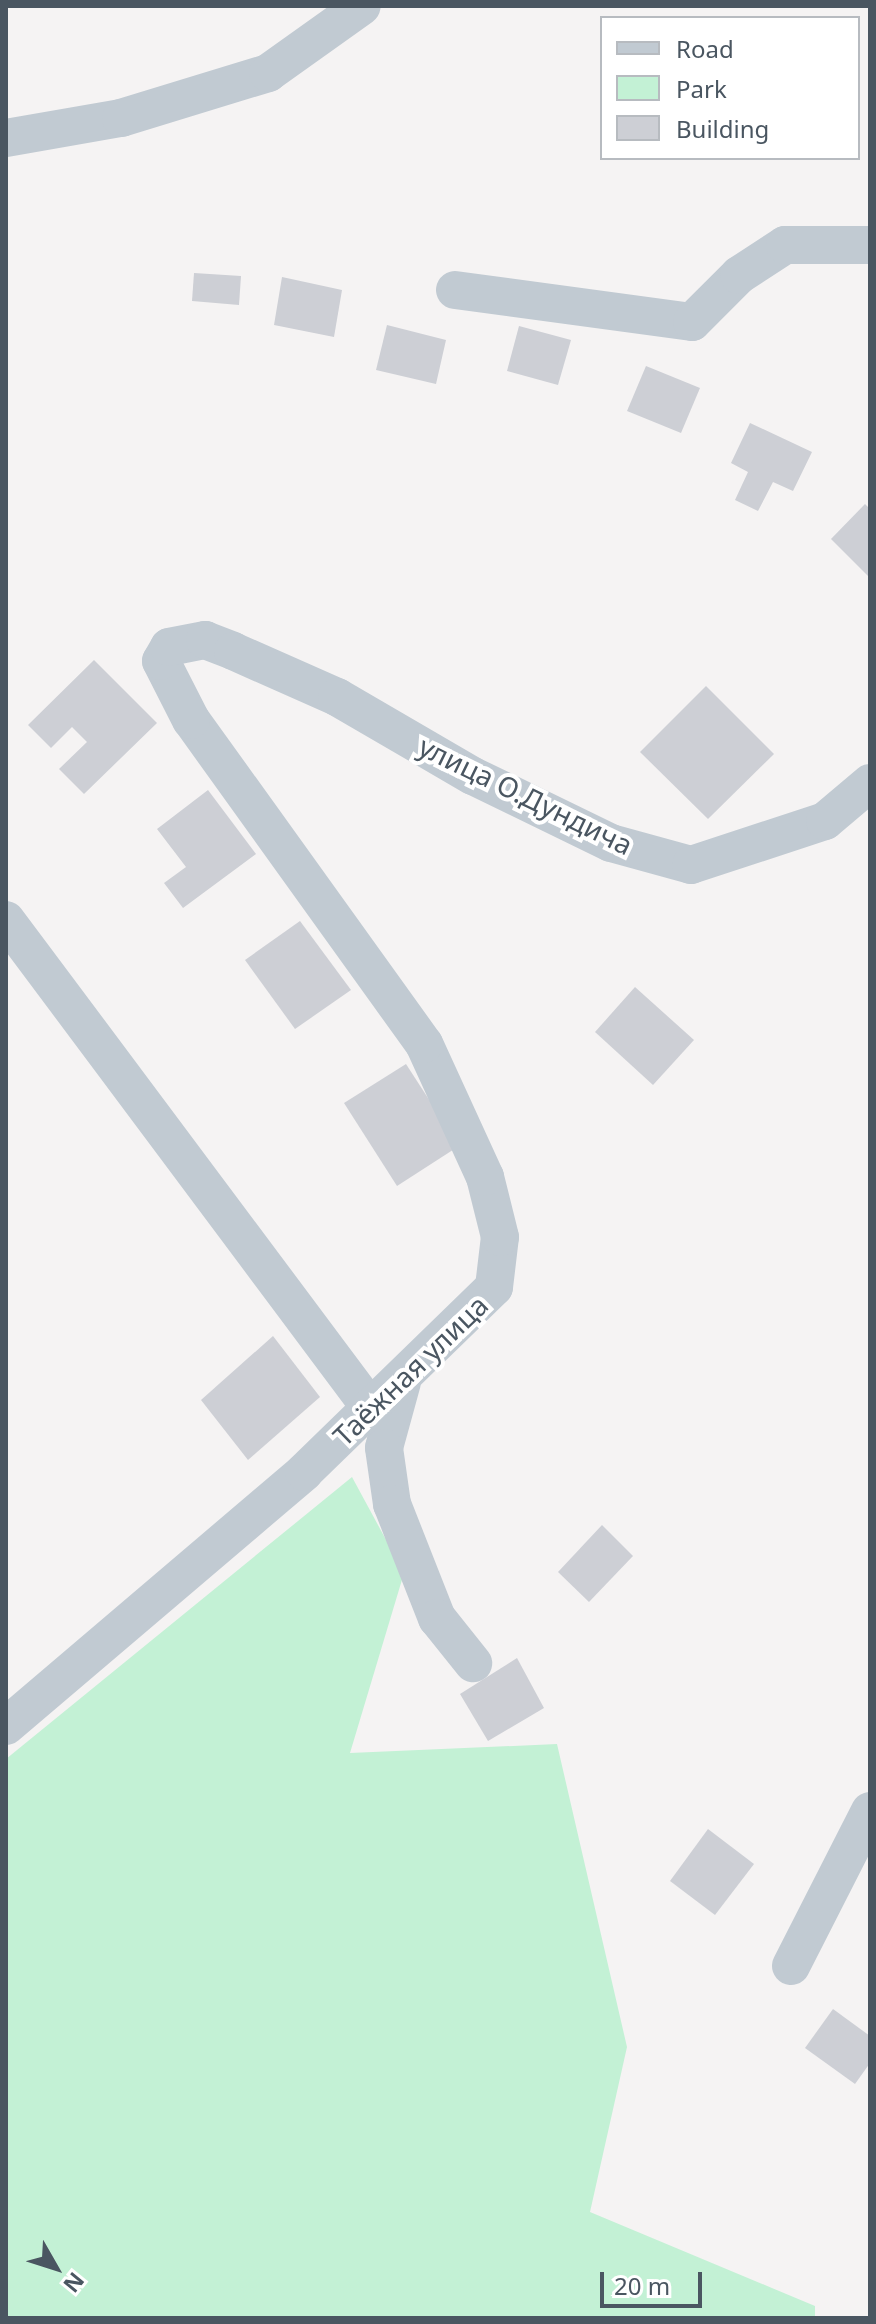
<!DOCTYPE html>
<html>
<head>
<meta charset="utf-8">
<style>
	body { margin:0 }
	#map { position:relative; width:876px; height:2324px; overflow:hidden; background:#f5f3f3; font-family:"Noto Sans",sans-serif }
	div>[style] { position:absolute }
	.green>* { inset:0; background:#c3f1d5 }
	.building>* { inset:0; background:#cdcfd5 }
	.minor>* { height:38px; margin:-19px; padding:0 19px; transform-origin:19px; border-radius:19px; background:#c1cad2 }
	span { translate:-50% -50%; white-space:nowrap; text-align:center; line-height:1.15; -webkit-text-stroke:8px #fff; paint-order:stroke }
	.street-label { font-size:28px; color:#4a5661 }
	.frame { position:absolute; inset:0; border:8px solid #4a5661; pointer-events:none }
	.legend { position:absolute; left:600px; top:16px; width:260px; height:144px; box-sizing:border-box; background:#fff; border:2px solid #b7bbc0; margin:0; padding:10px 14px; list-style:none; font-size:24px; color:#4a5661 }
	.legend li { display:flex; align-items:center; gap:16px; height:40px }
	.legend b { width:40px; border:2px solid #b7bbc0 }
	.north { position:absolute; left:16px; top:2228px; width:80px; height:80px; -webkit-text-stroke:6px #fff; paint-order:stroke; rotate:129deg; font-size:22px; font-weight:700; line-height:32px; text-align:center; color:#4a5661 }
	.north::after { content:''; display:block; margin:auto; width:28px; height:36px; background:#4a5661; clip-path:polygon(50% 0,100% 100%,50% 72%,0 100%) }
	.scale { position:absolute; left:600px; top:2272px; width:102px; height:36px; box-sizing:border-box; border:4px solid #4a5661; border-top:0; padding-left:10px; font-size:24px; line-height:28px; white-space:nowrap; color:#4a5661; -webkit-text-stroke:6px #fff; paint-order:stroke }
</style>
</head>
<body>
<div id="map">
	<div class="green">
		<i style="clip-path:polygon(352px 1477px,404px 1573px,350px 1753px,557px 1744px,627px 2047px,590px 2212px,815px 2306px,815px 2318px,6px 2318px,6px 1759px)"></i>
	</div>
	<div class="building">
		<i style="clip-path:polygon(194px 273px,241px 276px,239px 305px,192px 301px)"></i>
		<i style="clip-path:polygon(282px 277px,342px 290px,334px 337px,274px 325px)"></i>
		<i style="clip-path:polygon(387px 325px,446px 340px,436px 384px,376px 370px)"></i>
		<i style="clip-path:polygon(519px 326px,571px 340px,558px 385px,507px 371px)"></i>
		<i style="clip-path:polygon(646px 366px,700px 388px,681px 433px,627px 411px)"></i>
		<i style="clip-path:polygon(750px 423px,812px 452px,793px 491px,773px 482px,758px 511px,735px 500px,748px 472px,731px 463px)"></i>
		<i style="clip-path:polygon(865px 504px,870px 509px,870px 578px,831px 539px)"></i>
		<i style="clip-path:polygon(94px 660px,157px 723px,84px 794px,59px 769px,87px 742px,72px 727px,51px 748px,28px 725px)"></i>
		<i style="clip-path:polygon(706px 686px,774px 754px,708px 819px,640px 752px)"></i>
		<i style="clip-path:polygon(208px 790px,256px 854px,183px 908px,164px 883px,186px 867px,157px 829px)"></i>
		<i style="clip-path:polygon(300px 921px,351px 990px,295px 1029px,245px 960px)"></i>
		<i style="clip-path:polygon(635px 987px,694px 1040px,653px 1085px,595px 1032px)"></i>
		<i style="clip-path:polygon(406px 1064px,459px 1146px,397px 1186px,344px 1103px)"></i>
		<i style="clip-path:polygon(273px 1336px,320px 1397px,248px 1460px,201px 1400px)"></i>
		<i style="clip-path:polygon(602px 1525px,633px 1556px,589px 1602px,558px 1572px)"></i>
		<i style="clip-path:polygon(517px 1658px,544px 1708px,488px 1741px,460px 1694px)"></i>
		<i style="clip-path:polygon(708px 1829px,754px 1864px,715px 1915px,670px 1881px)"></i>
		<i style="clip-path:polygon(833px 2009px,870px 2036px,870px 2063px,855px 2084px,805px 2048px)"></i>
	</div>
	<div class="minor">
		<i style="left:6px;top:138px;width:117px;rotate:-9.9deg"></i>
		<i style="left:121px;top:118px;width:154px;rotate:-17deg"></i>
		<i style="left:268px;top:73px;width:115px;rotate:-35.5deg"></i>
		<i style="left:455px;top:290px;width:239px;rotate:7.7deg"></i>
		<i style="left:692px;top:322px;width:66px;rotate:-45deg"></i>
		<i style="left:739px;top:275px;width:55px;rotate:-33.1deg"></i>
		<i style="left:785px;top:245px;width:85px"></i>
		<i style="left:6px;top:920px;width:612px;rotate:53.24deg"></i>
		<i style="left:402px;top:1382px;width:68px;rotate:105.3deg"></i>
		<i style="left:384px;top:1448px;width:57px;rotate:81.9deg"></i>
		<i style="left:392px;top:1504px;width:123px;rotate:68.5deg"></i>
		<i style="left:437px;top:1618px;width:58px;rotate:51.3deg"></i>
		<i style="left:6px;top:1726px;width:392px;rotate:-40.4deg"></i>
		<i style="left:304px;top:1472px;width:265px;rotate:-44.2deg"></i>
		<i style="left:494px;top:1287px;width:50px;rotate:-83.2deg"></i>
		<i style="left:500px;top:1237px;width:62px;rotate:-104deg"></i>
		<i style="left:485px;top:1177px;width:146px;rotate:-114.6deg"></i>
		<i style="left:424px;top:1044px;width:399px;rotate:-125.7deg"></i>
		<i style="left:191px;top:720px;width:66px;rotate:-117deg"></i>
		<i style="left:161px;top:661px;width:16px;rotate:-60deg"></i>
		<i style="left:169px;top:647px;width:37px;rotate:-11deg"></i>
		<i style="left:205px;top:640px;width:30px;rotate:21deg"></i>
		<i style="left:233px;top:651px;width:114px;rotate:23.9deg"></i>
		<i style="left:337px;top:697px;width:157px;rotate:30.2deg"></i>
		<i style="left:473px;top:776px;width:153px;rotate:25.9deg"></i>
		<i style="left:611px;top:843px;width:83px;rotate:15.4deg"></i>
		<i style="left:691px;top:865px;width:141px;rotate:-18.2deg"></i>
		<i style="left:825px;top:821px;width:59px;rotate:-40.2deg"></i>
		<i style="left:791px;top:1966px;width:174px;rotate:-63deg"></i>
	</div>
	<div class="street-label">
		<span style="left:526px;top:795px;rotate:26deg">улица О.Дундича</span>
		<span style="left:410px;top:1370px;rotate:-44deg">Таёжная улица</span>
	</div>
	<div class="frame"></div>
	<ul class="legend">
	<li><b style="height:10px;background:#c1cad2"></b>Road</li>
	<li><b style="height:22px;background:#c3f1d5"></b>Park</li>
	<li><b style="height:22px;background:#cdcfd5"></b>Building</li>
	</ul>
	<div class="north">N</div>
	<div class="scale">20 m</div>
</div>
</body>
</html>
